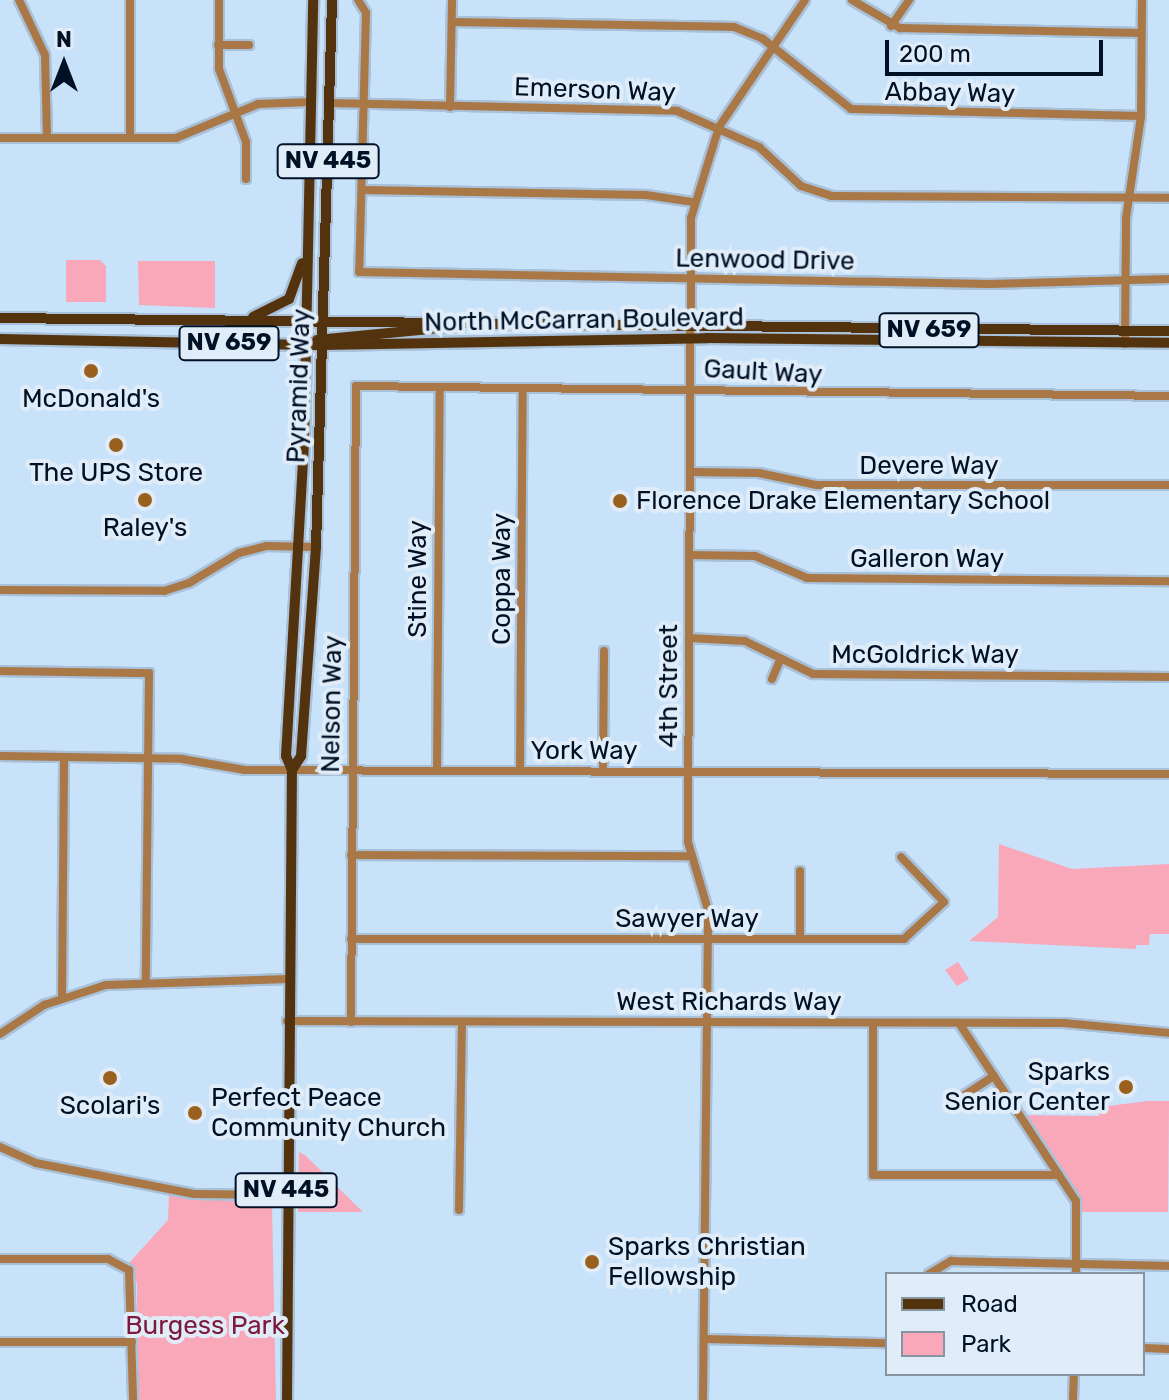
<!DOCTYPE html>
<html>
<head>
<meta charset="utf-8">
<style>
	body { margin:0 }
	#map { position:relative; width:1169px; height:1400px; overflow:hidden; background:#c8e2fa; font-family:Rubik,sans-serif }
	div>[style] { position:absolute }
	.green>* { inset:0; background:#f9a8ba }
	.roads { filter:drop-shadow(2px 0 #a8c0d8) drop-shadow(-2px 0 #a8c0d8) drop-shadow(0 2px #a8c0d8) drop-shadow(0 -2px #a8c0d8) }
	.minor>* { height:8px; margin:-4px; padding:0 4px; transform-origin:4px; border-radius:4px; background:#a97846 }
	.major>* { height:10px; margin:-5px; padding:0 5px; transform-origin:5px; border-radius:5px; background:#53330e }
	.dots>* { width:22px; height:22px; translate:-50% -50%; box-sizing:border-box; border:4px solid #e0edf9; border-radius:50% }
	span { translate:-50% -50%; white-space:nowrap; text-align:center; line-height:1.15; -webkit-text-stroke:8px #e0edf9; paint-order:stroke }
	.shield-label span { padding:2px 6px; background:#e0edf9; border:2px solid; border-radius:6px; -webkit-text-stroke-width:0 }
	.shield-label { font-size:24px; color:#001025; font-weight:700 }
	.street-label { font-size:26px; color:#001025 }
	.poi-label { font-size:26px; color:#001025 }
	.left { translate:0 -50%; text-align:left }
	.right { translate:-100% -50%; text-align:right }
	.park-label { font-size:26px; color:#7d193c }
	.legend { position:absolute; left:885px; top:1272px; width:260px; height:104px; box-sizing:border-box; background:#e0edf9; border:2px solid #8695a4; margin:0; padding:10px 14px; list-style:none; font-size:24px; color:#001025 }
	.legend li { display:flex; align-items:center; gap:16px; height:40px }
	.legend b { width:40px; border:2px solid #8695a4 }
	.north { position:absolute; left:24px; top:24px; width:80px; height:80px; -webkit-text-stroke:6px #e0edf9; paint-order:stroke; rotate:0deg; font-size:22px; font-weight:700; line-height:32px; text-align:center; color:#001025 }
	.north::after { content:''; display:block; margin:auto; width:28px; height:36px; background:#001025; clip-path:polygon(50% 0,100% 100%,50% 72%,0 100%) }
	.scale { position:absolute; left:885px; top:40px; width:218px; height:36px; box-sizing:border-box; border:4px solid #001025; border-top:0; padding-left:10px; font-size:24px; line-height:28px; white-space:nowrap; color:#001025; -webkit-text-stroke:6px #e0edf9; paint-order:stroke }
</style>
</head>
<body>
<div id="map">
	<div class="green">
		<i style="clip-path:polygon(66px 260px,100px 260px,106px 266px,106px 302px,66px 302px)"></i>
		<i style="clip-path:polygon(138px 261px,215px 261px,215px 308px,139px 305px)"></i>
		<i style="clip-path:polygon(999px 844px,1072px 869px,1169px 864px,1169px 934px,1150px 934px,1149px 945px,1136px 945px,1136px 949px,969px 941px,998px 917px)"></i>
		<i style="clip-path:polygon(958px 962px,969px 979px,957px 986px,945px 970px)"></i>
		<i style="clip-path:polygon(1148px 1101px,1169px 1101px,1168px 1212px,1081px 1212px,1080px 1198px,1025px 1115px,1099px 1116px,1100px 1107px)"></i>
		<i style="clip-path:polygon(299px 1152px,305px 1155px,363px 1212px,298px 1212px)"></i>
		<i style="clip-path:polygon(169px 1195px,272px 1205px,276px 1400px,136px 1400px,137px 1284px,129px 1263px,168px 1220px)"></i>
	</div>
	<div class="roads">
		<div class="minor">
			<i style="left:19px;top:0;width:61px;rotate:64.7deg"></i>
			<i style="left:45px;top:55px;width:83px;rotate:88.6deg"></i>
			<i style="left:219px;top:0;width:69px;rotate:90deg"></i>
			<i style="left:219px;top:69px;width:78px;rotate:69.7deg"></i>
			<i style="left:246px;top:142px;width:37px;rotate:90deg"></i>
			<i style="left:358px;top:0;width:15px;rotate:58deg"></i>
			<i style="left:366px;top:13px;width:259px;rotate:91.5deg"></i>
			<i style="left:359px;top:272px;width:630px;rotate:1.09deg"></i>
			<i style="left:989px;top:284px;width:180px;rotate:-1.6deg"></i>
			<i style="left:852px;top:0;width:56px;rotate:30.3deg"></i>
			<i style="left:900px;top:28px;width:241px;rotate:1.2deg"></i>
			<i style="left:452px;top:22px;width:282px;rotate:1deg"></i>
			<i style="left:734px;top:27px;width:31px;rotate:22deg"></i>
			<i style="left:763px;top:39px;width:112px;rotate:38.5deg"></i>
			<i style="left:851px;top:109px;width:290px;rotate:1.4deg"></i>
			<i style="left:891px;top:26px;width:32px;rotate:-55deg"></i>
			<i style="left:218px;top:45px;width:31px"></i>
			<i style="left:330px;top:103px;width:347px;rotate:1.3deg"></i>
			<i style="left:677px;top:111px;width:90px;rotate:23.7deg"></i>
			<i style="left:759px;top:147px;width:57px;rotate:42.9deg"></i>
			<i style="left:801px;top:186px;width:32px;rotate:18deg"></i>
			<i style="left:831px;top:196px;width:338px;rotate:0.3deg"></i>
			<i style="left:450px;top:107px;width:107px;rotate:-88.9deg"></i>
			<i style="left:130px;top:136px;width:136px;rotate:-90deg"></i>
			<i style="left:0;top:138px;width:176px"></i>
			<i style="left:176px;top:138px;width:89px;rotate:-22.5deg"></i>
			<i style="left:258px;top:104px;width:52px;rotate:-2.2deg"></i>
			<i style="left:362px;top:190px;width:284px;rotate:1deg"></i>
			<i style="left:646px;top:195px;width:48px;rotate:8.5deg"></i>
			<i style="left:1125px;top:344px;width:126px;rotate:-89.5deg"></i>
			<i style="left:1126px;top:218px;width:103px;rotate:-81.6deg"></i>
			<i style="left:1141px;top:116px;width:116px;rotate:-89.5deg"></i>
			<i style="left:691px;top:472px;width:68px;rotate:0.8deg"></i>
			<i style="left:759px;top:473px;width:58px;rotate:11.9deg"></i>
			<i style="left:816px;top:485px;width:353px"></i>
			<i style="left:690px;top:555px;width:65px;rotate:0.9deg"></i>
			<i style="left:755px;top:556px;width:56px;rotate:22.9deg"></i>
			<i style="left:807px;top:578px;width:362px;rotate:0.5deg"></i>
			<i style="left:0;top:590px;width:164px;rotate:0.3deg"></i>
			<i style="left:164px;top:591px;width:26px;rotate:-18deg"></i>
			<i style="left:189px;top:583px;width:58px;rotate:-31deg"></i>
			<i style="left:239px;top:553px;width:29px;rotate:-14deg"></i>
			<i style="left:267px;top:546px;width:49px;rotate:1.2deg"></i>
			<i style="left:689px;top:638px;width:56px;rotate:3.1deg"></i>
			<i style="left:745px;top:641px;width:76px;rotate:25.9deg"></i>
			<i style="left:813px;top:674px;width:356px;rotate:0.5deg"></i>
			<i style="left:0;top:671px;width:149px;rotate:0.8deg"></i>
			<i style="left:149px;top:673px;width:309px;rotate:90.6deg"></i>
			<i style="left:772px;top:679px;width:21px;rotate:-67deg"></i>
			<i style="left:0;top:756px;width:182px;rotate:0.9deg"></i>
			<i style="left:182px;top:759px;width:64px;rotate:9.9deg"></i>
			<i style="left:245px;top:770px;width:924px;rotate:0.25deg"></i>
			<i style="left:437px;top:771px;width:383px;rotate:-89.6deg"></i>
			<i style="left:520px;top:771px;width:383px;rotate:-89.6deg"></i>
			<i style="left:603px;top:771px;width:120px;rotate:-89.5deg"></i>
			<i style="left:351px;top:855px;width:341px;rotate:0.2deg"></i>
			<i style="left:351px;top:939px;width:553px"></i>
			<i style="left:904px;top:939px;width:54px;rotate:-42.8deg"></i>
			<i style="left:944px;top:902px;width:62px;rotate:-133.7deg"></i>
			<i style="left:800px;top:939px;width:68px;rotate:-90deg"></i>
			<i style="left:62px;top:997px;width:240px;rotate:-89.5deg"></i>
			<i style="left:287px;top:1021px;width:777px;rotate:0.15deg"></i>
			<i style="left:1064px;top:1023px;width:105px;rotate:5.4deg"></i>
			<i style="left:351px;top:1022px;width:636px;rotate:-89.55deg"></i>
			<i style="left:356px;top:386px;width:813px;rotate:0.7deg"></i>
			<i style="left:873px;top:1023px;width:152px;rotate:90deg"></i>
			<i style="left:873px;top:1175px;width:186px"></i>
			<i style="left:959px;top:1023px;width:213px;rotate:56.7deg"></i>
			<i style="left:1076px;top:1201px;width:73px;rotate:90deg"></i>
			<i style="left:0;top:1034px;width:53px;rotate:-33.4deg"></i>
			<i style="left:44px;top:1005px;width:65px;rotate:-17.9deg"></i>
			<i style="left:106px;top:985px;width:182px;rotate:-1.9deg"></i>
			<i style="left:963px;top:1096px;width:37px;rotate:-33deg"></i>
			<i style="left:0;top:1147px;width:39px;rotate:24deg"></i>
			<i style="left:36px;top:1163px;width:161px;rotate:11.1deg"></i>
			<i style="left:194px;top:1194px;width:92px;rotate:0.6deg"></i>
			<i style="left:459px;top:1210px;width:188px;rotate:-89.1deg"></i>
			<i style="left:0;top:1259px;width:108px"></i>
			<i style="left:108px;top:1259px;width:24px;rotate:28deg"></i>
			<i style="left:129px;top:1270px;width:130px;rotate:88.2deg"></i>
			<i style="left:929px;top:1274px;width:26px;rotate:-31deg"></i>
			<i style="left:951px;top:1261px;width:218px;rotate:1.3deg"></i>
			<i style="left:705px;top:1339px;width:182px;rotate:1.3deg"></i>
			<i style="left:0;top:1342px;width:132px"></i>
			<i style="left:1143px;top:1348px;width:26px;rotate:2deg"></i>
			<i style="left:703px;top:1400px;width:490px;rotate:-89.4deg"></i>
			<i style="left:708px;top:910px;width:71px;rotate:-106.4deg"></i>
			<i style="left:688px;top:842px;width:624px;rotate:-89.72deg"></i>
			<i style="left:691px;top:218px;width:95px;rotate:-72.9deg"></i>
			<i style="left:719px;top:127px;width:153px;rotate:-55.9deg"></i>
			<i style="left:1073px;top:1400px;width:26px;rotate:-88deg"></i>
		</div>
		<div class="major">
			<i style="left:253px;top:317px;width:40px;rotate:-26.6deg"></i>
			<i style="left:289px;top:299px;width:38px;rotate:-70deg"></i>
			<i style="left:0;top:318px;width:1169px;rotate:0.64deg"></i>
			<i style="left:0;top:339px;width:323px;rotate:1.1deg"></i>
			<i style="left:323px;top:345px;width:384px;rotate:-1deg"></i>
			<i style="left:707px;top:338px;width:462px;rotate:0.6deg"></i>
			<i style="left:317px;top:340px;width:144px;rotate:-5.6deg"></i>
			<i style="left:292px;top:770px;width:17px;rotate:-57deg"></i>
			<i style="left:301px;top:756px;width:210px;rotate:-85.9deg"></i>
			<i style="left:316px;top:547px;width:547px;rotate:-88.32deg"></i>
			<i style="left:287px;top:1400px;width:630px;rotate:-89.55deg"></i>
			<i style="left:292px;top:770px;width:15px;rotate:-113deg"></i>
			<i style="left:286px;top:756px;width:317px;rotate:-86.7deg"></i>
			<i style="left:304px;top:440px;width:440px;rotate:-88.8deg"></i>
		</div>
	</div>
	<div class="dots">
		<i style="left:91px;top:371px;background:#9a611e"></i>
		<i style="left:116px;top:445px;background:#9a611e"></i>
		<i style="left:145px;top:500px;background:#9a611e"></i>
		<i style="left:620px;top:501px;background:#9a611e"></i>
		<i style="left:110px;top:1078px;background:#9a611e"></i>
		<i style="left:1126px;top:1087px;background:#9a611e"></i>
		<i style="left:195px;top:1113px;background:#9a611e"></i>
		<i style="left:592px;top:1262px;background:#9a611e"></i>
	</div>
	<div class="shield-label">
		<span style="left:328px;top:161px">NV 445</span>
		<span style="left:929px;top:330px">NV 659</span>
		<span style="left:229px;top:343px">NV 659</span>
		<span style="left:286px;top:1190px">NV 445</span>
	</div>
	<div class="street-label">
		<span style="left:595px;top:90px;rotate:2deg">Emerson Way</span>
		<span style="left:950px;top:93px;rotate:1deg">Abbay Way</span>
		<span style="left:765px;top:260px;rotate:1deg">Lenwood Drive</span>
		<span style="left:584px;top:320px;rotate:-1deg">North McCarran Boulevard</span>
		<span style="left:763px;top:372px;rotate:3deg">Gault Way</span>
		<span style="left:299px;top:386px;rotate:-88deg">Pyramid Way</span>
		<span style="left:929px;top:466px">Devere Way</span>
		<span style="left:927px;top:559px">Galleron Way</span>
		<span style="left:418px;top:579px;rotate:-90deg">Stine Way</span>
		<span style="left:502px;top:579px;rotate:-90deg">Coppa Way</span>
		<span style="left:925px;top:655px">McGoldrick Way</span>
		<span style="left:669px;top:686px;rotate:-90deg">4th Street</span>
		<span style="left:332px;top:704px;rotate:-89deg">Nelson Way</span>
		<span style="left:584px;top:751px">York Way</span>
		<span style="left:687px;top:919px">Sawyer Way</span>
		<span style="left:729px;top:1002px">West Richards Way</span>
	</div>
	<div class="poi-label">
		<span style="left:91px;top:399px">McDonald's</span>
		<span style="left:116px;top:473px">The UPS Store</span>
		<span class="left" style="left:636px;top:501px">Florence Drake Elementary School</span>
		<span style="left:145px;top:528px">Raley's</span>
		<span class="right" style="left:1110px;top:1087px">Sparks<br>Senior Center</span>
		<span class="left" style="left:211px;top:1113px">Perfect Peace<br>Community Church</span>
		<span style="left:110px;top:1106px">Scolari's</span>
		<span class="left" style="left:608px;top:1262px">Sparks Christian<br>Fellowship</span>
	</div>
	<div class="park-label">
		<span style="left:205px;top:1326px">Burgess Park</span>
	</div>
	<ul class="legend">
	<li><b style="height:10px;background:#53330e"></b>Road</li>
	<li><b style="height:22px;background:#f9a8ba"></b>Park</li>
	</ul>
	<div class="north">N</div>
	<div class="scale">200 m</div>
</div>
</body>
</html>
